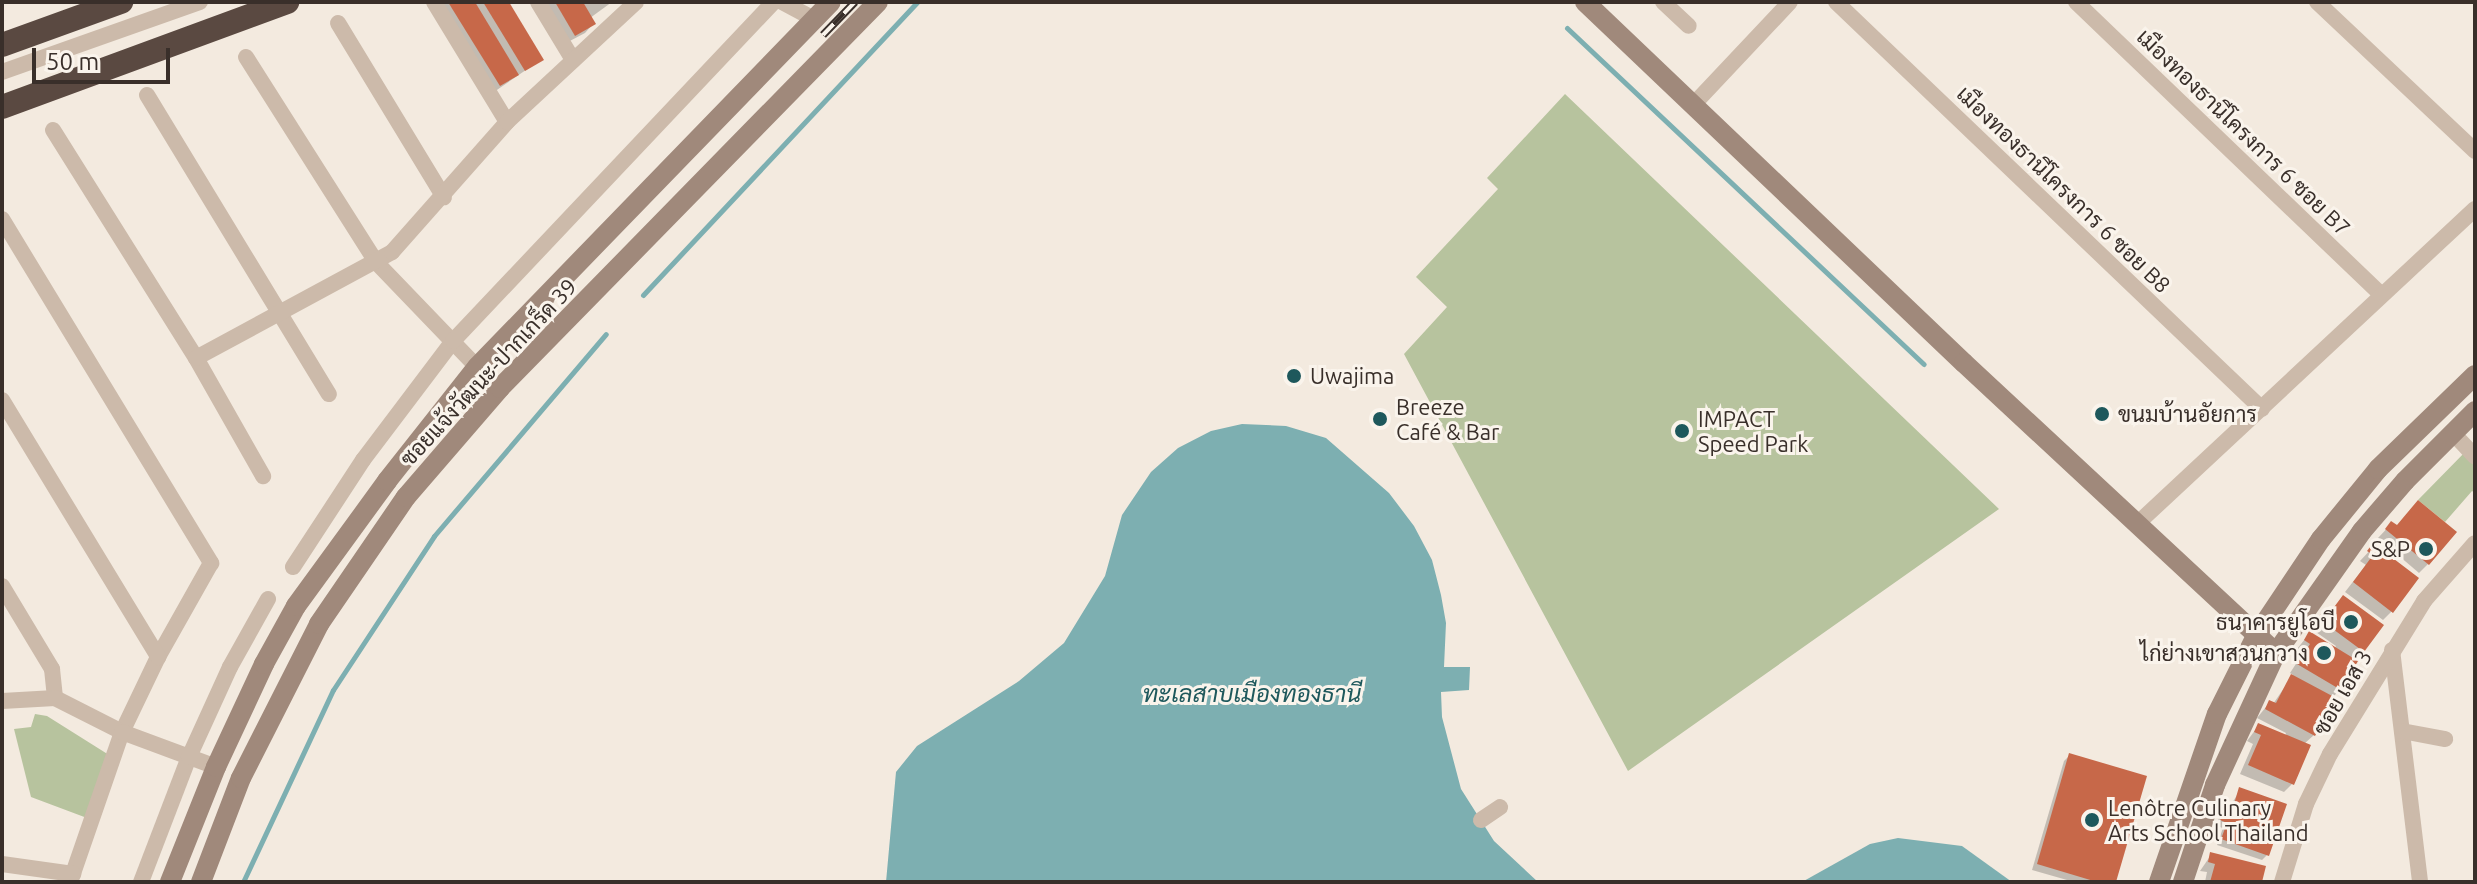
<!DOCTYPE html>
<html>
<head>
<meta charset="utf-8">
<style>
	body { margin:0 }
	#map { position:relative; width:2477px; height:884px; overflow:hidden; background:#f3eadf; font-family:Ubuntu,Sarabun,sans-serif }
	div>[style] { position:absolute }
	.green>* { inset:0; background:#b7c39e }
	.water>* { inset:0; background:#7dafb1 }
	.shadow>* { inset:0; background:#0003 }
	.stream>* { height:5px; margin:-2.5px; padding:0 2.5px; transform-origin:2.5px; border-radius:2.5px; background:#7dafb1 }
	.building>* { inset:0; background:#c76849 }
	.street>* { height:16px; margin:-8px; padding:0 8px; transform-origin:8px; border-radius:8px; background:#ccbaaa }
	.secondary>* { height:20px; margin:-10px; padding:0 10px; transform-origin:10px; border-radius:10px; background:#a0897b }
	.highway>* { height:24px; margin:-12px; padding:0 12px; transform-origin:12px; border-radius:12px; background:#5a4941 }
	.rail>* { height:8px; margin-top:-4px; transform-origin:0; background:repeating-linear-gradient(90deg,#faf4ec 0 15px,#392f2a 0 30px); box-sizing:border-box; border-block:2px solid #392f2a }
	.dots>* { width:22px; height:22px; translate:-50% -50%; box-sizing:border-box; border:4px solid #faf4ec; border-radius:50% }
	span { translate:-50% -50%; white-space:nowrap; text-align:center; line-height:1.15; -webkit-text-stroke:6px #faf4ec; paint-order:stroke }
	.street-label { font-size:22px; color:#392f2a }
	.poi-label { font-size:22px; color:#392f2a }
	.left { translate:0 -50%; text-align:left }
	.right { translate:-100% -50%; text-align:right }
	.water-label { font-size:24px; color:#1e585c; font-style:italic }
	.frame { position:absolute; inset:0; border:4px solid #392f2a; pointer-events:none }
	.scale { position:absolute; left:32px; top:48px; width:138px; height:36px; box-sizing:border-box; border:4px solid #392f2a; border-top:0; padding-left:10px; font-size:24px; line-height:28px; white-space:nowrap; color:#392f2a; -webkit-text-stroke:6px #faf4ec; paint-order:stroke }
</style>
</head>
<body>
<div id="map">
	<div class="green">
		<i style="clip-path:polygon(1565px 94px,1999px 509px,1628px 771px,1404px 354px,1447px 307px,1416px 277px,1498px 189px,1487px 178px)"></i>
		<i style="clip-path:polygon(2468px 449px,2475px 457px,2475px 493px,2472px 491px,2445px 522px,2418px 500px)"></i>
		<i style="clip-path:polygon(35px 714px,47px 716px,109px 755px,87px 818px,31px 797px,14px 729px,31px 727px)"></i>
	</div>
	<div class="water">
		<i style="clip-path:polygon(1242px 424px,1286px 426px,1326px 438px,1389px 493px,1414px 526px,1432px 560px,1441px 595px,1446px 623px,1444px 667px,1470px 667px,1469px 690px,1441px 692px,1442px 717px,1461px 789px,1494px 841px,1538px 882px,886px 882px,896px 772px,917px 746px,1019px 681px,1064px 643px,1105px 576px,1122px 515px,1151px 472px,1178px 448px,1211px 431px)"></i>
		<i style="clip-path:polygon(1898px 838px,1962px 846px,2012px 882px,1802px 882px,1870px 844px)"></i>
	</div>
	<div class="shadow">
		<i style="clip-path:polygon(436px 2px,507px 2px,542px 59px,491px 94px)"></i>
		<i style="clip-path:polygon(542px 2px,612px 2px,590px 18px,593px 24px,585px 33px,566px 43px)"></i>
		<i style="clip-path:polygon(2392px 523px,2428px 564px,2419px 573px,2378px 538px)"></i>
		<i style="clip-path:polygon(2374px 546px,2392px 611px,2383px 620px,2345px 592px,2366px 565px,2360px 561px)"></i>
		<i style="clip-path:polygon(2324px 613px,2363px 651px,2353px 661px,2314px 735px,2304px 744px,2292px 784px,2284px 792px,2240px 774px,2253px 744px,2247px 741px,2259px 725px,2285px 736px,2286px 733px,2257px 718px,2270px 702px,2273px 704px,2293px 675px,2290px 673px,2303px 653px,2297px 649px,2309px 634px,2334px 649px,2336px 646px,2310px 628px)"></i>
		<i style="clip-path:polygon(2070px 755px,2114px 882px,2074px 882px,2032px 870px,2064px 761px)"></i>
		<i style="clip-path:polygon(2240px 790px,2267px 855px,2262px 860px,2217px 845px,2223px 828px,2216px 826px,2222px 810px,2231px 805px)"></i>
		<i style="clip-path:polygon(2211px 855px,2260px 882px,2205px 882px,2207px 872px,2200px 871px)"></i>
	</div>
	<div class="stream">
		<i style="left:1567px;top:28px;width:490px;rotate:43.3deg"></i>
		<i style="left:643px;top:295px;width:401px;rotate:-46.9deg"></i>
		<i style="left:243px;top:882px;width:212px;rotate:-64.9deg"></i>
		<i style="left:333px;top:690px;width:184px;rotate:-56.7deg"></i>
		<i style="left:434px;top:536px;width:265px;rotate:-49.6deg"></i>
	</div>
	<div class="building">
		<i style="clip-path:polygon(448px 2px,475px 2px,519px 75px,500px 86px)"></i>
		<i style="clip-path:polygon(483px 2px,509px 2px,544px 60px,525px 71px)"></i>
		<i style="clip-path:polygon(555px 2px,583px 2px,596px 24px,575px 36px)"></i>
		<i style="clip-path:polygon(2418px 500px,2457px 532px,2429px 565px,2385px 529px,2391px 521px,2397px 525px)"></i>
		<i style="clip-path:polygon(2373px 543px,2419px 578px,2393px 613px,2353px 582px,2373px 555px,2367px 551px)"></i>
		<i style="clip-path:polygon(2343px 595px,2384px 625px,2364px 652px,2318px 618px,2324px 610px,2329px 614px)"></i>
		<i style="clip-path:polygon(2309px 631px,2358px 661px,2341px 690px,2297px 664px,2310px 644px,2304px 640px)"></i>
		<i style="clip-path:polygon(2291px 674px,2336px 698px,2315px 736px,2265px 709px,2269px 700px,2276px 703px)"></i>
		<i style="clip-path:polygon(2258px 723px,2311px 745px,2294px 785px,2248px 765px,2261px 735px,2254px 732px)"></i>
		<i style="clip-path:polygon(2069px 753px,2147px 776px,2116px 882px,2097px 882px,2037px 864px)"></i>
		<i style="clip-path:polygon(2239px 787px,2287px 804px,2269px 856px,2221px 839px,2227px 823px,2220px 820px,2227px 802px,2234px 804px)"></i>
		<i style="clip-path:polygon(2210px 852px,2266px 866px,2262px 882px,2210px 882px,2215px 864px,2208px 862px)"></i>
	</div>
	<div class="street">
		<i style="left:434px;top:2px;width:140px;rotate:58.7deg"></i>
		<i style="left:538px;top:2px;width:68px;rotate:58.9deg"></i>
		<i style="left:782px;top:2px;width:36px;rotate:28deg"></i>
		<i style="left:1663px;top:2px;width:35px;rotate:43deg"></i>
		<i style="left:1836px;top:2px;width:589px;rotate:43.69deg"></i>
		<i style="left:2076px;top:2px;width:422px;rotate:43.8deg"></i>
		<i style="left:2317px;top:2px;width:217px;rotate:43.3deg"></i>
		<i style="left:338px;top:23px;width:204px;rotate:58.7deg"></i>
		<i style="left:246px;top:57px;width:243px;rotate:57.6deg"></i>
		<i style="left:376px;top:262px;width:146px;rotate:46.1deg"></i>
		<i style="left:2px;top:72px;width:210px;rotate:-19.5deg"></i>
		<i style="left:147px;top:95px;width:350px;rotate:58.7deg"></i>
		<i style="left:1693px;top:105px;width:141px;rotate:-46.7deg"></i>
		<i style="left:53px;top:130px;width:269px;rotate:57.9deg"></i>
		<i style="left:196px;top:358px;width:136px;rotate:60.4deg"></i>
		<i style="left:2px;top:219px;width:403px;rotate:58.7deg"></i>
		<i style="left:211px;top:563px;width:108px;rotate:119.4deg"></i>
		<i style="left:158px;top:657px;width:83px;rotate:115.6deg"></i>
		<i style="left:122px;top:732px;width:159px;rotate:109.1deg"></i>
		<i style="left:196px;top:358px;width:223px;rotate:-28.4deg"></i>
		<i style="left:392px;top:252px;width:174px;rotate:-48.5deg"></i>
		<i style="left:507px;top:122px;width:176px;rotate:-42.9deg"></i>
		<i style="left:2px;top:400px;width:301px;rotate:58.7deg"></i>
		<i style="left:2452px;top:432px;width:34px;rotate:47deg"></i>
		<i style="left:2137px;top:524px;width:462px;rotate:-43deg"></i>
		<i style="left:293px;top:567px;width:128px;rotate:-56.8deg"></i>
		<i style="left:363px;top:460px;width:149px;rotate:-52.9deg"></i>
		<i style="left:453px;top:341px;width:467px;rotate:-46.6deg"></i>
		<i style="left:2px;top:586px;width:97px;rotate:58.9deg"></i>
		<i style="left:52px;top:669px;width:29px;rotate:84deg"></i>
		<i style="left:2392px;top:650px;width:234px;rotate:83.1deg"></i>
		<i style="left:2px;top:701px;width:53px;rotate:-3.2deg"></i>
		<i style="left:55px;top:698px;width:75px;rotate:26.9deg"></i>
		<i style="left:122px;top:732px;width:100px;rotate:20.4deg"></i>
		<i style="left:2402px;top:731px;width:44px;rotate:10.5deg"></i>
		<i style="left:1481px;top:820px;width:23px;rotate:-34deg"></i>
		<i style="left:2px;top:864px;width:72px;rotate:8deg"></i>
		<i style="left:141px;top:882px;width:134px;rotate:-69deg"></i>
		<i style="left:189px;top:757px;width:99px;rotate:-65.5deg"></i>
		<i style="left:230px;top:667px;width:78px;rotate:-60.8deg"></i>
		<i style="left:2282px;top:882px;width:82px;rotate:-72.9deg"></i>
		<i style="left:2306px;top:804px;width:55px;rotate:-64.4deg"></i>
		<i style="left:2330px;top:754px;width:180px;rotate:-58.4deg"></i>
		<i style="left:2424px;top:601px;width:77px;rotate:-48.7deg"></i>
	</div>
	<div class="secondary">
		<i style="left:1585px;top:2px;width:523px;rotate:43.61deg"></i>
		<i style="left:1964px;top:363px;width:426px;rotate:42.9deg"></i>
		<i style="left:170px;top:882px;width:124px;rotate:-68.2deg"></i>
		<i style="left:216px;top:767px;width:114px;rotate:-65deg"></i>
		<i style="left:264px;top:664px;width:66px;rotate:-61.1deg"></i>
		<i style="left:296px;top:606px;width:155px;rotate:-53.9deg"></i>
		<i style="left:387px;top:481px;width:145px;rotate:-51.7deg"></i>
		<i style="left:477px;top:367px;width:508px;rotate:-45.88deg"></i>
		<i style="left:201px;top:882px;width:111px;rotate:-69deg"></i>
		<i style="left:241px;top:778px;width:173px;rotate:-63.1deg"></i>
		<i style="left:319px;top:624px;width:154px;rotate:-55.6deg"></i>
		<i style="left:406px;top:497px;width:144px;rotate:-49.2deg"></i>
		<i style="left:500px;top:388px;width:540px;rotate:-45.6deg"></i>
		<i style="left:2159px;top:882px;width:178px;rotate:-71deg"></i>
		<i style="left:2217px;top:714px;width:87px;rotate:-63.4deg"></i>
		<i style="left:2256px;top:636px;width:117px;rotate:-56.2deg"></i>
		<i style="left:2321px;top:539px;width:90px;rotate:-50.8deg"></i>
		<i style="left:2378px;top:469px;width:135px;rotate:-44.1deg"></i>
		<i style="left:2183px;top:882px;width:102px;rotate:-71.7deg"></i>
		<i style="left:2215px;top:785px;width:145px;rotate:-65.2deg"></i>
		<i style="left:2276px;top:653px;width:149px;rotate:-54.8deg"></i>
		<i style="left:2362px;top:531px;width:66px;rotate:-49.3deg"></i>
		<i style="left:2405px;top:481px;width:99px;rotate:-45deg"></i>
	</div>
	<div class="highway">
		<i style="left:2px;top:45px;width:127px;rotate:-19.9deg"></i>
		<i style="left:2px;top:107px;width:304px;rotate:-20.2deg"></i>
	</div>
	<div class="rail">
		<i style="left:823px;top:35px;width:46px;rotate:-45.9deg"></i>
	</div>
	<div class="dots">
		<i style="left:1294px;top:376px;background:#1e585c"></i>
		<i style="left:2102px;top:414px;background:#1e585c"></i>
		<i style="left:1380px;top:419px;background:#1e585c"></i>
		<i style="left:1682px;top:431px;background:#1e585c"></i>
		<i style="left:2426px;top:549px;background:#1e585c"></i>
		<i style="left:2351px;top:622px;background:#1e585c"></i>
		<i style="left:2324px;top:653px;background:#1e585c"></i>
		<i style="left:2092px;top:820px;background:#1e585c"></i>
	</div>
	<div class="street-label">
		<span style="left:2244px;top:132px;rotate:44deg">เมืองทองธานีโครงการ 6 ซอย B7</span>
		<span style="left:2064px;top:189px;rotate:44deg">เมืองทองธานีโครงการ 6 ซอย B8</span>
		<span style="left:488px;top:372px;rotate:-47deg">ซอยแจ้งวัฒนะ-ปากเกร็ด 39</span>
		<span style="left:2342px;top:692px;rotate:-60deg">ซอย เอส 3</span>
	</div>
	<div class="poi-label">
		<span class="left" style="left:1310px;top:376px">Uwajima</span>
		<span class="left" style="left:1396px;top:419px">Breeze<br>Café &amp; Bar</span>
		<span class="left" style="left:2118px;top:414px">ขนมบ้านอัยการ</span>
		<span class="left" style="left:1698px;top:431px">IMPACT<br>Speed Park</span>
		<span class="right" style="left:2410px;top:549px">S&amp;P</span>
		<span class="right" style="left:2335px;top:622px">ธนาคารยูโอบี</span>
		<span class="right" style="left:2308px;top:653px">ไก่ย่างเขาสวนกวาง</span>
		<span class="left" style="left:2108px;top:820px">Lenôtre Culinary<br>Arts School Thailand</span>
	</div>
	<div class="water-label">
		<span style="left:1252px;top:694px">ทะเลสาบเมืองทองธานี</span>
	</div>
	<div class="frame"></div>
	<div class="scale">50 m</div>
</div>
</body>
</html>
